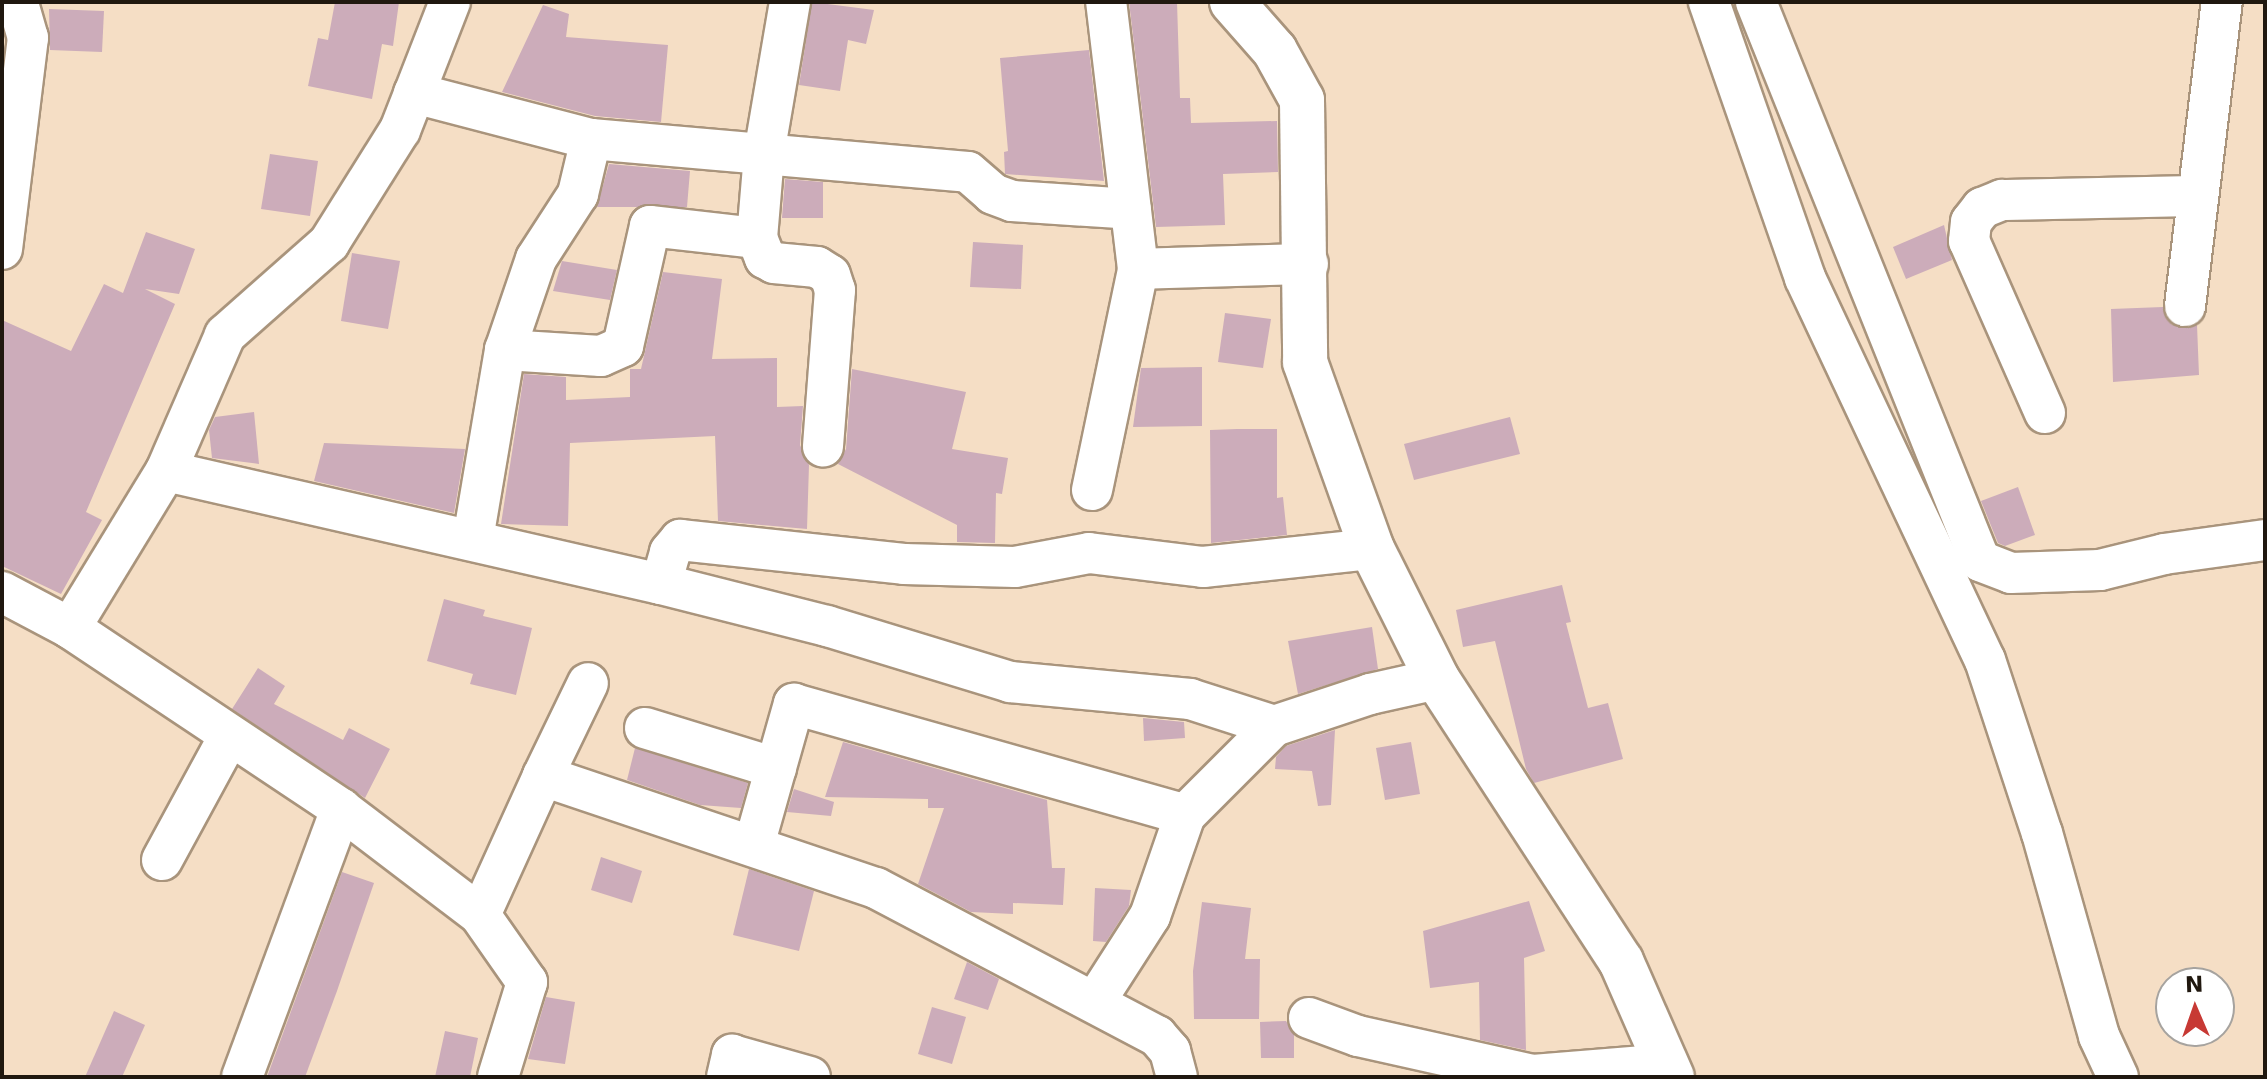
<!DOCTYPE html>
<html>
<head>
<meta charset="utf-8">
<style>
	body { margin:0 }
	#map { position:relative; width:2267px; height:1079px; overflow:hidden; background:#f5dec5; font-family:"DejaVu Sans",sans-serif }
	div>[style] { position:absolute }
	.building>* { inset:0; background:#ccacba }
	.roads { filter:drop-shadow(2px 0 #a9947c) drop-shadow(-2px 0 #a9947c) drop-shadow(0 2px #a9947c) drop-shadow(0 -2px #a9947c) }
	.street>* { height:40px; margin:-20px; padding:0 20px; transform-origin:20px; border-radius:20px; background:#fff }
	.secondary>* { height:44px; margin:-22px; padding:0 22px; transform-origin:22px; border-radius:22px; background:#fff }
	span { translate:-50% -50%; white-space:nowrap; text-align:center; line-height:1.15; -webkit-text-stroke:8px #fff; paint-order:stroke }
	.frame { position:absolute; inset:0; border:4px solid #20180f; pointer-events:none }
	.north { position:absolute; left:2155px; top:967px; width:80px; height:80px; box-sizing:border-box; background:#fff; border:2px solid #a6a39f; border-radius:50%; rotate:358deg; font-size:22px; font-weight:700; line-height:32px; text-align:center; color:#20180f }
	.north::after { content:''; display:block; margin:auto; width:28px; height:36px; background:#c73934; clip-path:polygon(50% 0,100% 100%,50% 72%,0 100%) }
</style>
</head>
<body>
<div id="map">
	<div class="building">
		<i style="clip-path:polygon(335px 2px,399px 2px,393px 46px,382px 44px,372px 99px,308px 86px,318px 38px,328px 40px)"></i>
		<i style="clip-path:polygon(812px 2px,874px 10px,866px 44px,848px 40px,840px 91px,799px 85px)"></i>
		<i style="clip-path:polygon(1129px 2px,1177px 2px,1180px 98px,1190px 98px,1191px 123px,1277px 121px,1278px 172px,1223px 174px,1225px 225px,1156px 227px)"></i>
		<i style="clip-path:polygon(543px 5px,569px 14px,566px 37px,668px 45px,661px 122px,595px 116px,502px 92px)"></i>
		<i style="clip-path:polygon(49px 9px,104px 11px,102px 52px,50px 50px)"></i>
		<i style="clip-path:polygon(1089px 50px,1104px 181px,1005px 174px,1004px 152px,1008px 151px,1000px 58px)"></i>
		<i style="clip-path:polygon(270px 154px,318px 161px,310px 216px,261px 209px)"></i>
		<i style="clip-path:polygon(609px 164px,690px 171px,687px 207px,597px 207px)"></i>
		<i style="clip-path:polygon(785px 179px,823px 182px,823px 218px,782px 218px)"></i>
		<i style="clip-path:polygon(1944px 225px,1952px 260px,1906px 279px,1893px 247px)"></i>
		<i style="clip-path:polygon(146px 232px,195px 249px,179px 294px,145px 289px,175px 304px,86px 512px,102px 520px,61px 594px,2px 566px,2px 320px,71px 351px,104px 284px,123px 293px)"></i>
		<i style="clip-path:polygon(973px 242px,1023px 245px,1021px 289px,970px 287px)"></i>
		<i style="clip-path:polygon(352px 253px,400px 261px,388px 329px,341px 321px)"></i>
		<i style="clip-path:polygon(562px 261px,617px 270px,610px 300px,553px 291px)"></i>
		<i style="clip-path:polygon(663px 272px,722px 279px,712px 359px,777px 358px,777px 407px,803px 406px,800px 445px,809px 465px,807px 529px,718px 521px,715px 436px,570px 443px,568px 526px,501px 524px,524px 374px,566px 377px,566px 400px,630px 397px,630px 369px,641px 369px)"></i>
		<i style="clip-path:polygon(2163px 307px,2172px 325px,2197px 325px,2199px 375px,2113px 382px,2111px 309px)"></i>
		<i style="clip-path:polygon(1225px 313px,1271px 319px,1263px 368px,1218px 362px)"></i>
		<i style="clip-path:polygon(1202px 367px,1202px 426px,1133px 427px,1141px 368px)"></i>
		<i style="clip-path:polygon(852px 369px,966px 392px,952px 449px,1008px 458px,1002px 494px,996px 493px,995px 543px,957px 542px,957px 525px,838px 464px,846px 449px)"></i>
		<i style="clip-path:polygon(254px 412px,259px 464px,212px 458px,209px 430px,215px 417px)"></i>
		<i style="clip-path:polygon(1510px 417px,1520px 454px,1414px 480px,1404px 444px)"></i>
		<i style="clip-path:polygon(1237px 429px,1277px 429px,1277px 498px,1283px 497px,1287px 535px,1211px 543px,1210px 430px)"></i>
		<i style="clip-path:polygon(324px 443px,465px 449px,454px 513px,314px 481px)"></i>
		<i style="clip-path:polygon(2018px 487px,2035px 535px,2005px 546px,1998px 543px,1981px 501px)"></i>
		<i style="clip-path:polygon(1562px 585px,1571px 622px,1566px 623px,1588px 708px,1608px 703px,1623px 759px,1534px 783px,1526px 769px,1495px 641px,1463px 647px,1456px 610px)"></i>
		<i style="clip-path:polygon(444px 599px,485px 610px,483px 616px,532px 628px,516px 695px,470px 684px,473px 674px,427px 661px)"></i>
		<i style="clip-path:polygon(1372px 627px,1378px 669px,1298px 694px,1288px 641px)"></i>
		<i style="clip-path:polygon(258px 668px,285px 686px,274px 704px,343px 740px,349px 728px,390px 749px,365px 798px,232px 709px)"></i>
		<i style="clip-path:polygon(1143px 718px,1184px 722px,1185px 738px,1144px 741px)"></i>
		<i style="clip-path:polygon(1335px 730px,1331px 805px,1318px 806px,1312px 771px,1275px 769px,1276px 757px,1286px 746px)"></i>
		<i style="clip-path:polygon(843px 742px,1047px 800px,1052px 868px,1065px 868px,1063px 905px,1013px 903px,1013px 914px,971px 912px,918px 884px,944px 808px,928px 808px,928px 799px,825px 797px)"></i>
		<i style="clip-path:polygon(1411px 742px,1420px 794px,1385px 800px,1376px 748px)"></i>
		<i style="clip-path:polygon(635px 748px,748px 783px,741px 808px,700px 805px,627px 780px)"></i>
		<i style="clip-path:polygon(794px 789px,834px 802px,831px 816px,787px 812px)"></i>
		<i style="clip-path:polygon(601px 857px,642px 871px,632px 903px,591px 890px)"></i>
		<i style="clip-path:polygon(749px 869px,814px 891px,799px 951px,733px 935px)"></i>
		<i style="clip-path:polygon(342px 872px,374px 883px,337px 991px,305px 1077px,267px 1077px)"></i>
		<i style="clip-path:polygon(1095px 888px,1131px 890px,1129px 906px,1106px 942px,1093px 941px)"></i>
		<i style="clip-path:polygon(1529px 901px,1545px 951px,1524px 958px,1526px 1050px,1480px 1040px,1479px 982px,1430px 988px,1423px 931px)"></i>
		<i style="clip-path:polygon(1202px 902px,1251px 908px,1245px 959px,1260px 959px,1259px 1019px,1194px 1019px,1193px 971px)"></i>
		<i style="clip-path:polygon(967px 962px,999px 979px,988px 1010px,954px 999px)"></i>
		<i style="clip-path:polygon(546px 997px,575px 1002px,565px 1064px,528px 1059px)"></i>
		<i style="clip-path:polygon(932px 1007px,966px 1017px,952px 1064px,918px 1054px)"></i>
		<i style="clip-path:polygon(114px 1011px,145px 1025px,122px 1077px,85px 1077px)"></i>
		<i style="clip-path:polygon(1286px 1021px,1294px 1034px,1294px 1058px,1261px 1058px,1260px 1022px)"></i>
		<i style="clip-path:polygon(445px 1031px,478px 1038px,470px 1077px,435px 1077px)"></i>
	</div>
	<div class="roads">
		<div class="street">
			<i style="left:1709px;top:2px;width:292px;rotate:70.8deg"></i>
			<i style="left:1805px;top:278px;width:422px;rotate:64.8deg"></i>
			<i style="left:1985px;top:660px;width:182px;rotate:71.8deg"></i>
			<i style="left:2042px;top:833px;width:211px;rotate:74.3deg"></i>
			<i style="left:2099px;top:1036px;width:45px;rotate:65.1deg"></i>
			<i style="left:1756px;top:2px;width:602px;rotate:68.16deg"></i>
			<i style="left:1980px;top:561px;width:33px;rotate:21deg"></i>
			<i style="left:2011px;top:573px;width:89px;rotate:-1.9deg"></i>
			<i style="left:2100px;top:570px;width:66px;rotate:-14deg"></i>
			<i style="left:2164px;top:554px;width:102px;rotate:-7.9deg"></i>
			<i style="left:414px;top:93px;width:183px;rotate:14.6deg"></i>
			<i style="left:591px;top:139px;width:57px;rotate:103.3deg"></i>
			<i style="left:578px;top:194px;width:77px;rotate:122.9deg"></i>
			<i style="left:536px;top:259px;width:96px;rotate:108.8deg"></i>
			<i style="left:505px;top:350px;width:193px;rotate:99.6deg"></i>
			<i style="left:591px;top:139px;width:378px;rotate:5deg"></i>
			<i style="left:968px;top:172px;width:33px;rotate:41deg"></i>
			<i style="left:993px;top:194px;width:20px;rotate:20deg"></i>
			<i style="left:1012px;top:201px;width:119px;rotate:3.8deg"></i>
			<i style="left:757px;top:238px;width:22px;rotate:68deg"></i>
			<i style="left:765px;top:258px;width:10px;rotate:29deg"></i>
			<i style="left:774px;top:263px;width:43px;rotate:5.3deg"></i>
			<i style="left:817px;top:267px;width:15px;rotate:32deg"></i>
			<i style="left:830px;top:275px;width:16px;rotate:72deg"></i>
			<i style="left:835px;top:290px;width:157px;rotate:94.4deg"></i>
			<i style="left:2px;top:249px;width:213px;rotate:-83deg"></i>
			<i style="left:28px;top:38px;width:37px;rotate:-106deg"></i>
			<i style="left:1138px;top:269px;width:170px;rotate:-1.7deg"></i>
			<i style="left:2185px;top:306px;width:306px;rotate:-83.1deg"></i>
			<i style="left:505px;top:350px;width:96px;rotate:3.6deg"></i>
			<i style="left:601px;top:356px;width:24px;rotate:-24deg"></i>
			<i style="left:623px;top:346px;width:123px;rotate:-77.3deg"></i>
			<i style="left:650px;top:226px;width:108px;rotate:6.4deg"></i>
			<i style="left:757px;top:238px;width:84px;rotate:-85.2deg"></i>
			<i style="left:764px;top:154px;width:154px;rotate:-80.3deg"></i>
			<i style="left:2045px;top:413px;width:188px;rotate:-113.8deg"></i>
			<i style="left:1969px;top:241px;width:19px;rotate:-84deg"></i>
			<i style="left:1971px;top:222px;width:18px;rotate:-52deg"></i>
			<i style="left:1982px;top:208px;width:22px;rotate:-22deg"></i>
			<i style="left:2002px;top:200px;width:195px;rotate:-1.2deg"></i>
			<i style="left:166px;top:471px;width:508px;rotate:12.86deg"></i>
			<i style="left:661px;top:584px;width:33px;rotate:-74deg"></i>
			<i style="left:670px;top:552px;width:16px;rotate:-50deg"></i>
			<i style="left:680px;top:540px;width:225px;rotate:6.1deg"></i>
			<i style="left:904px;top:564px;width:111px;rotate:1.5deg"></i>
			<i style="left:1015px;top:567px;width:75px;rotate:-10.7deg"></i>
			<i style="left:1089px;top:553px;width:115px;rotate:7deg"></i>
			<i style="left:1203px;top:567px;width:170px;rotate:-6.1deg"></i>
			<i style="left:1092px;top:490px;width:226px;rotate:-78.2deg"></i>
			<i style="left:1138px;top:269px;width:269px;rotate:-96.8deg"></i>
			<i style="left:661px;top:584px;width:171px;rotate:14.2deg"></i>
			<i style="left:827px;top:626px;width:191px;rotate:17deg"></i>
			<i style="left:1010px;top:682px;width:181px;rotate:5.4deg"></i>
			<i style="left:1190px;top:699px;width:88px;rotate:17.8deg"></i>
			<i style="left:1274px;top:726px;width:101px;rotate:-18.4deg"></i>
			<i style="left:1370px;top:694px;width:69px;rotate:-12.6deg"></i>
			<i style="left:2px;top:592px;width:77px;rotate:27.9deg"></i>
			<i style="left:70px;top:628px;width:326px;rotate:33.7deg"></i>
			<i style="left:341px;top:809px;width:175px;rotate:37.3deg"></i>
			<i style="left:480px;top:915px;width:82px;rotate:55deg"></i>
			<i style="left:527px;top:982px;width:99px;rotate:107deg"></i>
			<i style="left:70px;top:628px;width:184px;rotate:-58.6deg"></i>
			<i style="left:166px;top:471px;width:148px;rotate:-66.5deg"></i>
			<i style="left:225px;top:335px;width:139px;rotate:-41.5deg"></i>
			<i style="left:329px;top:243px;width:133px;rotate:-57.9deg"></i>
			<i style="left:400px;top:130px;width:137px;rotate:-68.7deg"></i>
			<i style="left:645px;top:728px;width:137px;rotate:17deg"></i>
			<i style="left:543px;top:776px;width:103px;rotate:-64.2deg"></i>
			<i style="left:754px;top:845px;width:147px;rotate:-74.2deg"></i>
			<i style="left:794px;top:704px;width:406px;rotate:15.8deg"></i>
			<i style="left:162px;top:860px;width:142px;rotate:-61.5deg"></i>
			<i style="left:480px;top:915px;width:153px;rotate:-65.6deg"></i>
			<i style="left:543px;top:776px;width:351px;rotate:18.6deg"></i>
			<i style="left:876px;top:888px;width:318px;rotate:27.8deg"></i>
			<i style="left:1157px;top:1036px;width:20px;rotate:49deg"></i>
			<i style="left:1170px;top:1051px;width:27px;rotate:75deg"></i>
			<i style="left:1096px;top:1000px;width:100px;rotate:-57.3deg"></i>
			<i style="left:1150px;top:916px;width:107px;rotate:-70.9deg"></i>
			<i style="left:1185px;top:815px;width:126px;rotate:-45deg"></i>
			<i style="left:1309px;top:1018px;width:52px;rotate:20.2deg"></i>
			<i style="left:1358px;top:1036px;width:179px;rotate:12.6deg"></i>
			<i style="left:1533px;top:1075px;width:133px;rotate:-4.7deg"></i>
			<i style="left:242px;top:1077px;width:286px;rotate:-69.7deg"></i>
			<i style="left:727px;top:1077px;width:23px;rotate:-77deg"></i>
			<i style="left:732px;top:1055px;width:81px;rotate:15.8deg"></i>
		</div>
		<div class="secondary">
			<i style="left:1232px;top:2px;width:65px;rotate:48.7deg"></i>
			<i style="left:1275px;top:51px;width:56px;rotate:61.1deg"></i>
			<i style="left:1302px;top:100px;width:262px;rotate:89.3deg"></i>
			<i style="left:1305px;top:362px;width:199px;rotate:70.3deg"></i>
			<i style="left:1372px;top:549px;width:145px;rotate:63.4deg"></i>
			<i style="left:1437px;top:679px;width:337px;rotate:56.9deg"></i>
			<i style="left:1621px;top:961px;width:127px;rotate:66.3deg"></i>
		</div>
	</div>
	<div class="frame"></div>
	<div class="north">N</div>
</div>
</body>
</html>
